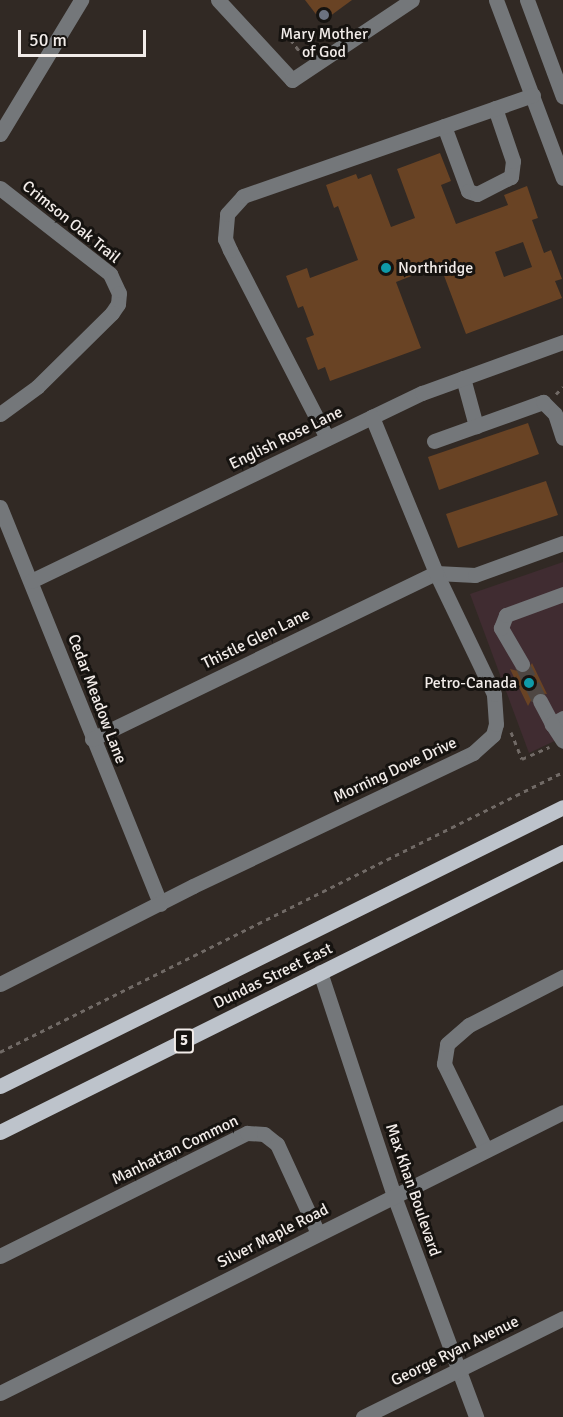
<!DOCTYPE html>
<html>
<head>
<meta charset="utf-8">
<style>
	body { margin:0 }
	#map { position:relative; width:563px; height:1417px; overflow:hidden; background:#312924; font-family:Signika,sans-serif }
	div>[style] { position:absolute }
	.commercial>* { inset:0; background:#402c31 }
	.building>* { inset:0; background:#694324 }
	.minor-tunnel>* { height:15px; margin-top:-7.5px; transform-origin:0; background:repeating-linear-gradient(90deg,#4e4642 0 15px,transparent 0 23px) }
	.path>* { height:3px; margin-top:-1.5px; transform-origin:0; background:repeating-linear-gradient(90deg,#716a66 0 4.5px,transparent 0 9px) }
	.minor>* { height:15px; margin:-7.5px; padding:0 7.5px; transform-origin:7.5px; border-radius:7.5px; background:#74777a }
	.major>* { height:15px; margin:-7.5px; padding:0 7.5px; transform-origin:7.5px; border-radius:7.5px; background:#bdc3cb }
	.dots>* { width:16px; height:16px; translate:-50% -50%; box-sizing:border-box; border:3px solid #161310; border-radius:50% }
	span { translate:-50% -50%; white-space:nowrap; text-align:center; line-height:1.15; -webkit-text-stroke:6px #161310; paint-order:stroke }
	.shield-label span { padding:2px 4px; background:#161310; border:2px solid; border-radius:4px; -webkit-text-stroke-width:0 }
	.shield-label { font-size:15px; color:#f2ece9; font-weight:700 }
	.poi-label { font-size:16px; color:#f2ece9 }
	.left { translate:0 -50%; text-align:left }
	.right { translate:-100% -50%; text-align:right }
	.street-label { font-size:16px; color:#f2ece9 }
	.scale { position:absolute; left:18px; top:30px; width:128px; height:27px; box-sizing:border-box; border:3px solid #f2ece9; border-top:0; padding-left:8px; font-size:18px; line-height:21px; white-space:nowrap; color:#f2ece9; -webkit-text-stroke:4px #161310; paint-order:stroke }
</style>
</head>
<body>
<div id="map">
	<div class="commercial">
		<i style="clip-path:polygon(563px 562px,563px 737px,529px 753px,470px 594px)"></i>
	</div>
	<div class="building">
		<i style="clip-path:polygon(305px 0,352px 0,322px 22px)"></i>
		<i style="clip-path:polygon(evenodd,440px 153px,451px 181px,441px 185px,456px 224px,508px 205px,504px 195px,527px 186px,538px 218px,532px 220px,544px 253px,551px 250px,562px 279px,555px 281px,562px 298px,466px 334px,440px 265px,396px 282px,421px 348px,330px 381px,325px 367px,318px 370px,306px 338px,314px 335px,303px 306px,298px 308px,286px 276px,307px 268px,310px 278px,358px 260px,338px 206px,334px 208px,326px 185px,356px 174px,358px 179px,371px 174px,391px 227px,415px 218px,397px 169px,440px 153px,523px 242px,532px 267px,504px 277px,495px 252px,523px 242px)"></i>
		<i style="clip-path:polygon(528px 423px,539px 454px,439px 490px,428px 457px)"></i>
		<i style="clip-path:polygon(546px 481px,558px 515px,458px 548px,446px 514px)"></i>
		<i style="clip-path:polygon(532px 663px,547px 694px,535px 693px,528px 706px,510px 669px,526px 673px)"></i>
	</div>
	<div class="minor-tunnel">
		<i style="left:522px;top:664px;width:41px;rotate:64.1deg"></i>
	</div>
	<div class="path">
		<i style="left:285px;top:32px;width:30px;rotate:53deg"></i>
		<i style="left:556px;top:394px;width:10px;rotate:-45deg"></i>
		<i style="left:511px;top:732px;width:29px;rotate:68deg"></i>
		<i style="left:522px;top:759px;width:30px;rotate:-24deg"></i>
		<i style="left:0;top:1052px;width:629px;rotate:-26.44deg"></i>
	</div>
	<div class="minor">
		<i style="left:218px;top:0;width:109px;rotate:47.2deg"></i>
		<i style="left:292px;top:80px;width:144px;rotate:-33.7deg"></i>
		<i style="left:496px;top:0;width:190px;rotate:69.4deg"></i>
		<i style="left:527px;top:0;width:103px;rotate:69.6deg"></i>
		<i style="left:444px;top:126px;width:69px;rotate:69.7deg"></i>
		<i style="left:468px;top:191px;width:9px;rotate:18deg"></i>
		<i style="left:477px;top:194px;width:38px;rotate:-27deg"></i>
		<i style="left:511px;top:177px;width:16px;rotate:-83deg"></i>
		<i style="left:513px;top:161px;width:56px;rotate:-108.8deg"></i>
		<i style="left:0;top:134px;width:157px;rotate:-58.8deg"></i>
		<i style="left:0;top:188px;width:140px;rotate:38deg"></i>
		<i style="left:110px;top:274px;width:21px;rotate:65deg"></i>
		<i style="left:119px;top:293px;width:11px;rotate:95deg"></i>
		<i style="left:118px;top:304px;width:11px;rotate:124deg"></i>
		<i style="left:112px;top:313px;width:105px;rotate:135.4deg"></i>
		<i style="left:37px;top:387px;width:46px;rotate:143.9deg"></i>
		<i style="left:463px;top:378px;width:50px;rotate:74.8deg"></i>
		<i style="left:327px;top:438px;width:212px;rotate:-117.3deg"></i>
		<i style="left:230px;top:250px;width:12px;rotate:-114deg"></i>
		<i style="left:225px;top:239px;width:25px;rotate:-85deg"></i>
		<i style="left:227px;top:214px;width:24px;rotate:-48deg"></i>
		<i style="left:243px;top:196px;width:307px;rotate:-19.2deg"></i>
		<i style="left:434px;top:441px;width:116px;rotate:-19.7deg"></i>
		<i style="left:543px;top:402px;width:17px;rotate:45deg"></i>
		<i style="left:555px;top:414px;width:25px;rotate:72deg"></i>
		<i style="left:0;top:507px;width:428px;rotate:68deg"></i>
		<i style="left:31px;top:581px;width:434px;rotate:-25.7deg"></i>
		<i style="left:422px;top:393px;width:150px;rotate:-19.9deg"></i>
		<i style="left:522px;top:664px;width:42px;rotate:-120.3deg"></i>
		<i style="left:501px;top:628px;width:14px;rotate:-69deg"></i>
		<i style="left:506px;top:615px;width:61px;rotate:-20.2deg"></i>
		<i style="left:540px;top:701px;width:26px;rotate:62deg"></i>
		<i style="left:563px;top:718px;width:13px;rotate:151deg"></i>
		<i style="left:552px;top:724px;width:20px;rotate:57deg"></i>
		<i style="left:92px;top:739px;width:382px;rotate:-25.8deg"></i>
		<i style="left:436px;top:573px;width:39px;rotate:3deg"></i>
		<i style="left:475px;top:575px;width:94px;rotate:-20deg"></i>
		<i style="left:320px;top:972px;width:236px;rotate:71.7deg"></i>
		<i style="left:394px;top:1196px;width:236px;rotate:69.6deg"></i>
		<i style="left:0;top:984px;width:216px;rotate:-26.9deg"></i>
		<i style="left:193px;top:886px;width:310px;rotate:-25.4deg"></i>
		<i style="left:473px;top:753px;width:27px;rotate:-42deg"></i>
		<i style="left:493px;top:735px;width:11px;rotate:-75deg"></i>
		<i style="left:496px;top:724px;width:30px;rotate:-94deg"></i>
		<i style="left:494px;top:694px;width:134px;rotate:-115.6deg"></i>
		<i style="left:436px;top:573px;width:169px;rotate:-112.3deg"></i>
		<i style="left:486px;top:1150px;width:96px;rotate:-116deg"></i>
		<i style="left:444px;top:1064px;width:20px;rotate:-81deg"></i>
		<i style="left:447px;top:1044px;width:29px;rotate:-41deg"></i>
		<i style="left:469px;top:1025px;width:106px;rotate:-27.1deg"></i>
		<i style="left:0;top:1256px;width:276px;rotate:-26.5deg"></i>
		<i style="left:247px;top:1133px;width:17px;rotate:3deg"></i>
		<i style="left:264px;top:1134px;width:16px;rotate:38deg"></i>
		<i style="left:277px;top:1144px;width:98px;rotate:65.3deg"></i>
		<i style="left:0;top:1393px;width:629px;rotate:-26.52deg"></i>
		<i style="left:363px;top:1417px;width:223px;rotate:-26.3deg"></i>
	</div>
	<div class="major">
		<i style="left:0;top:1086px;width:628px;rotate:-26.36deg"></i>
		<i style="left:0;top:1132px;width:629px;rotate:-26.44deg"></i>
	</div>
	<div class="dots">
		<i style="left:324px;top:15px;background:#6b7280"></i>
		<i style="left:386px;top:268px;background:#0f9aa8"></i>
		<i style="left:529px;top:683px;background:#0f9aa8"></i>
	</div>
	<div class="shield-label">
		<span style="left:184px;top:1041px">5</span>
	</div>
	<div class="poi-label">
		<span style="left:324px;top:43px">Mary Mother<br>of God</span>
		<span class="left" style="left:398px;top:268px">Northridge</span>
		<span class="right" style="left:517px;top:683px">Petro-Canada</span>
	</div>
	<div class="street-label">
		<span style="left:71px;top:222px;rotate:39deg">Crimson Oak Trail</span>
		<span style="left:286px;top:438px;rotate:-26deg">English Rose Lane</span>
		<span style="left:256px;top:639px;rotate:-26deg">Thistle Glen Lane</span>
		<span style="left:97px;top:699px;rotate:69deg">Cedar Meadow Lane</span>
		<span style="left:395px;top:770px;rotate:-25deg">Morning Dove Drive</span>
		<span style="left:273px;top:976px;rotate:-26deg">Dundas Street East</span>
		<span style="left:175px;top:1150px;rotate:-26deg">Manhattan Common</span>
		<span style="left:413px;top:1190px;rotate:71deg">Max Khan Boulevard</span>
		<span style="left:273px;top:1236px;rotate:-27deg">Silver Maple Road</span>
		<span style="left:455px;top:1351px;rotate:-26deg">George Ryan Avenue</span>
	</div>
	<div class="scale">50 m</div>
</div>
</body>
</html>
